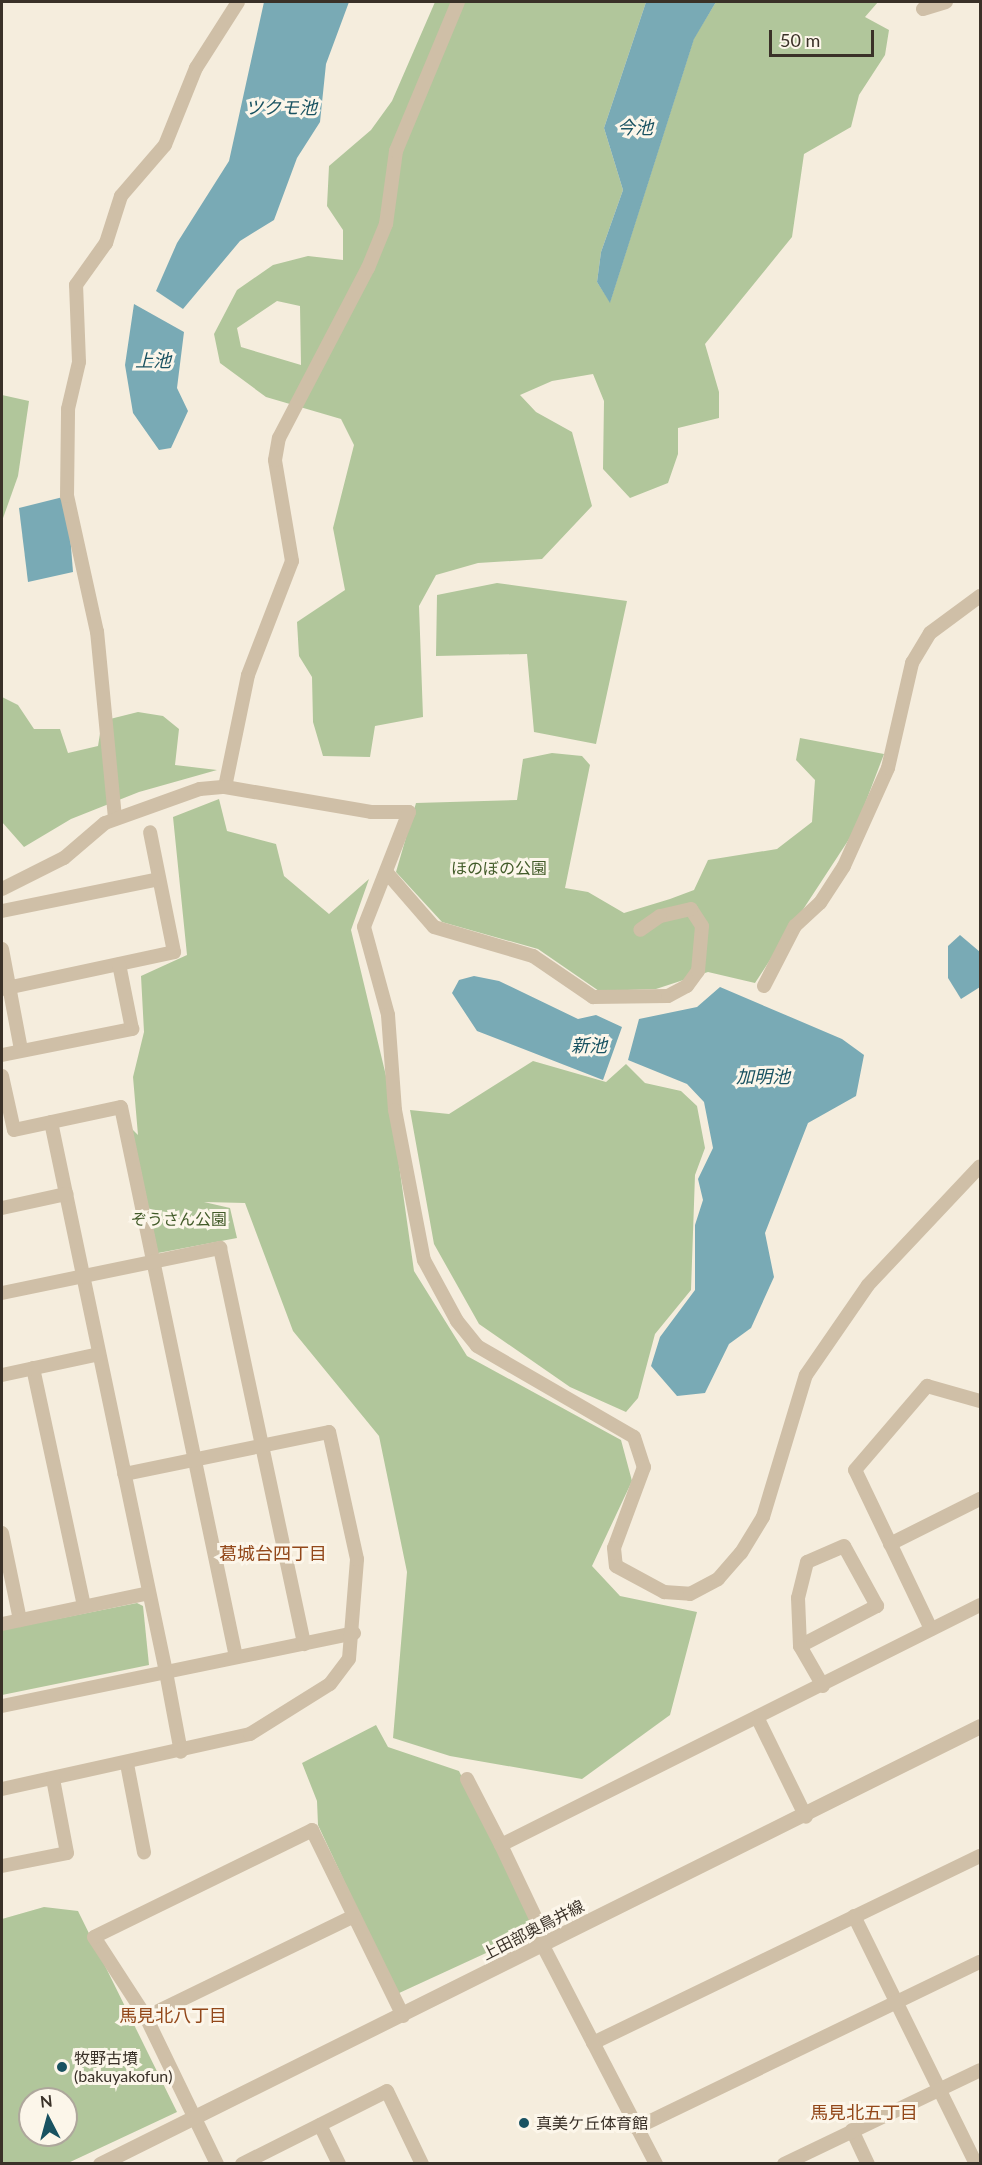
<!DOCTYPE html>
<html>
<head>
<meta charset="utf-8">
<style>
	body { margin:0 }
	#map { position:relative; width:982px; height:2165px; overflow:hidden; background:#f5eddd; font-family:Lato,"Noto Sans JP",sans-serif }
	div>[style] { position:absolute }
	.green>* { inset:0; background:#b1c69b }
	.water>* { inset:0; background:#79aab5 }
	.minor>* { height:14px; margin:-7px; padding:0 7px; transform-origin:7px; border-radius:7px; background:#cfbfa7 }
	.tertiary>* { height:15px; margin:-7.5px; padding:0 7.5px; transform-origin:7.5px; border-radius:7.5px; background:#cfbfa7 }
	.dots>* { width:16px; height:16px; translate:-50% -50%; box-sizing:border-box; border:3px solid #fcf6ea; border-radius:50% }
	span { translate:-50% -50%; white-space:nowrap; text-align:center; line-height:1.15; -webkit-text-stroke:6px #fcf6ea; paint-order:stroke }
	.park-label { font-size:16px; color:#425b29 }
	.street-label { font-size:16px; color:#3a3128 }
	.poi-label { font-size:16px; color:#3a3128 }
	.left { translate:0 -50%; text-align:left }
	.water-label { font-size:18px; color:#195261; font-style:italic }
	.neighbourhood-label { font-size:18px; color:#924719 }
	.frame { position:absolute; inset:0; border:3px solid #3a3128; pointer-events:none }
	.north { position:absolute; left:18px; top:2087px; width:60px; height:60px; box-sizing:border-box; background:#fcf6ea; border:2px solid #aea79c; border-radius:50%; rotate:354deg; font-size:16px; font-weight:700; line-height:24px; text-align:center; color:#3a3128 }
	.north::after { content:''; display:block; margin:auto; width:21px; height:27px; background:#195261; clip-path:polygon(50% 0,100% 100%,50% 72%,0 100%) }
	.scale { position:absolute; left:769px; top:30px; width:105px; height:27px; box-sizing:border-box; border:3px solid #3a3128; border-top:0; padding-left:8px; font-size:18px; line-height:21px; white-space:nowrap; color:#3a3128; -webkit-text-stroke:4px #fcf6ea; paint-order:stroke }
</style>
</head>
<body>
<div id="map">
	<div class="green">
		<i style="clip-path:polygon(evenodd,435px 2px,646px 2px,604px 128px,623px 190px,601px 252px,597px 282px,610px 302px,694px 38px,716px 2px,878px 2px,865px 17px,889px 30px,885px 55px,859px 95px,851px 127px,804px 154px,792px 237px,705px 344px,719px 392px,719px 418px,678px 428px,678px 454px,668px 483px,630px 498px,603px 469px,604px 401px,593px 374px,552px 381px,520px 395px,536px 412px,572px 432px,592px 506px,542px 559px,478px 563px,436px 575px,419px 606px,423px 717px,375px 726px,370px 757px,323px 756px,313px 722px,312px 677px,299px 656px,297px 622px,345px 590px,333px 528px,354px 445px,341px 419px,266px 397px,220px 363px,214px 334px,237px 290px,273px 265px,308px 256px,343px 260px,343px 230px,327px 206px,329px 166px,371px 130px,392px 101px,435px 2px,277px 301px,300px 306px,301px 365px,241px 347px,237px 328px,277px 301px)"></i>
		<i style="clip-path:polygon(2px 395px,29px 401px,18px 476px,2px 521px)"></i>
		<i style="clip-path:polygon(497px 583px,627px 601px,596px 744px,534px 732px,527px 654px,436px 656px,437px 595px)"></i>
		<i style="clip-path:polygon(2px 697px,18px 705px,34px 729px,60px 729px,68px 753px,98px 746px,102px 721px,138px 712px,163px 716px,179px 729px,175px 765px,217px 770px,139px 792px,71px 819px,24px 847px,2px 822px)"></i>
		<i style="clip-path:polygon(800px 738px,884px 754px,855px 830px,755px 983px,708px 972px,656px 989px,599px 991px,538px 949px,442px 922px,396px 872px,416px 803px,517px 800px,523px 759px,552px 753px,582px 756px,590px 765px,565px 888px,588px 892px,624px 913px,670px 899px,694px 890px,708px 860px,777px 849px,812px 822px,815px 780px,796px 760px)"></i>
		<i style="clip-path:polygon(219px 799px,227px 831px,276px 844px,284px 876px,329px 914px,369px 879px,351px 930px,387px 1080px,414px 1271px,467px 1356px,621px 1440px,632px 1481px,592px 1566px,620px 1596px,697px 1612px,670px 1715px,582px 1779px,450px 1756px,393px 1738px,407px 1572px,379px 1436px,293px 1331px,245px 1203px,204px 1202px,230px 1208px,237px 1238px,158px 1253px,132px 1129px,138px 1135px,133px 1077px,144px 1032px,141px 976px,187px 955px,173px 817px)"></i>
		<i style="clip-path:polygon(533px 1061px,606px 1082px,626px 1064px,645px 1083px,681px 1091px,697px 1106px,705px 1148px,695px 1175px,691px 1290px,655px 1334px,638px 1398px,626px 1412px,570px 1387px,479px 1324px,434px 1244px,410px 1110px,449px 1114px)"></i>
		<i style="clip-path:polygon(137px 1603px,143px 1606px,149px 1665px,2px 1695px,2px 1630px)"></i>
		<i style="clip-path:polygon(376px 1725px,388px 1747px,459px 1771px,536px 1930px,397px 1994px,318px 1825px,317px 1801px,302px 1763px)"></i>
		<i style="clip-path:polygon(evenodd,44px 1907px,78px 1911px,177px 2112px,68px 2163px,2px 2164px,2px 1919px,44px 1907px,30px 2099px,66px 2099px,66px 2135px,30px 2135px,30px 2099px)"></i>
	</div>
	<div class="water">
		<i style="clip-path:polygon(264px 2px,349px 2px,326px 64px,320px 122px,297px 158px,274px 220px,240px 241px,183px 309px,156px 291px,177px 243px,229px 161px)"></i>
		<i style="clip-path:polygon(646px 2px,716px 2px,694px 39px,610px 303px,597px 282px,601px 252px,623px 190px,604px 128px)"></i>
		<i style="clip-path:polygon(134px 304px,184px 332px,177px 388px,188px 411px,171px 448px,159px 450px,133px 413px,125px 365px)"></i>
		<i style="clip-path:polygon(67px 496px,73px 572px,28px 582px,19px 508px)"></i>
		<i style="clip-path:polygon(960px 935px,980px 952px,980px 987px,961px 999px,948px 978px,948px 946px)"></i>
		<i style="clip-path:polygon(474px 976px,499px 981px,578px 1019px,596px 1015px,622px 1027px,603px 1080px,477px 1031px,452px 993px,459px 980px)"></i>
		<i style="clip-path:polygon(720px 987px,842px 1039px,864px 1055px,856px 1096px,808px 1123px,765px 1233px,774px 1277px,751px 1328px,729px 1344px,705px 1393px,677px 1396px,651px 1366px,660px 1337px,695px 1290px,695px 1225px,703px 1200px,698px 1179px,713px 1148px,704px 1102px,687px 1084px,628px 1060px,639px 1019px,697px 1007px)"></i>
	</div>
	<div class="minor">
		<i style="left:923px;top:9px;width:24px;rotate:-17deg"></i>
		<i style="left:225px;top:787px;width:114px;rotate:-78.4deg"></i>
		<i style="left:248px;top:675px;width:122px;rotate:-68.9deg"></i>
		<i style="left:292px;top:561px;width:102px;rotate:-99.6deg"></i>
		<i style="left:275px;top:460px;width:22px;rotate:-80deg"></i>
		<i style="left:279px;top:438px;width:192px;rotate:-62.4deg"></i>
		<i style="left:368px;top:268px;width:48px;rotate:-67.8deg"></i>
		<i style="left:386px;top:224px;width:74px;rotate:-82.2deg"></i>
		<i style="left:396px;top:151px;width:161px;rotate:-67.4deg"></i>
		<i style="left:115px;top:818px;width:187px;rotate:-95.5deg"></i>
		<i style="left:97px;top:632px;width:139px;rotate:-102.4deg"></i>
		<i style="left:67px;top:496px;width:87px;rotate:-89.3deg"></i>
		<i style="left:68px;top:409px;width:48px;rotate:-76.8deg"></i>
		<i style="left:79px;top:362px;width:77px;rotate:-92.2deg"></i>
		<i style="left:76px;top:285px;width:52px;rotate:-54.5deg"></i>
		<i style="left:106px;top:243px;width:49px;rotate:-72.3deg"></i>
		<i style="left:121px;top:196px;width:67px;rotate:-49.2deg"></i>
		<i style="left:165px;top:145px;width:83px;rotate:-68.1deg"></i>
		<i style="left:196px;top:68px;width:78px;rotate:-57.5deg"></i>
		<i style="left:388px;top:874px;width:70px;rotate:49deg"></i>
		<i style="left:434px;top:927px;width:103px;rotate:16.3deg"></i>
		<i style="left:533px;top:956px;width:73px;rotate:34.3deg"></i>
		<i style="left:593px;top:997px;width:75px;rotate:-0.8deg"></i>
		<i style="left:668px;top:996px;width:21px;rotate:-28deg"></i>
		<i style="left:687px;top:986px;width:19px;rotate:-54deg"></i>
		<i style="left:698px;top:971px;width:45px;rotate:-84.9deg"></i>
		<i style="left:702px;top:926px;width:20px;rotate:-123deg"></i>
		<i style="left:691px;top:909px;width:32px;rotate:167deg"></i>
		<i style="left:660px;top:916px;width:24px;rotate:145deg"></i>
		<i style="left:2px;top:889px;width:69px;rotate:-26.6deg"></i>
		<i style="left:64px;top:858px;width:54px;rotate:-40.5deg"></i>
		<i style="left:105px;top:823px;width:101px;rotate:-19.7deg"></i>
		<i style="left:200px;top:789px;width:25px;rotate:-5deg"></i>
		<i style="left:225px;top:787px;width:148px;rotate:9.7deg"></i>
		<i style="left:371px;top:812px;width:38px"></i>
		<i style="left:409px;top:812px;width:123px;rotate:111.4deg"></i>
		<i style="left:364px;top:927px;width:91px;rotate:74.7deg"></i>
		<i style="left:388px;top:1015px;width:95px;rotate:85.8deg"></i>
		<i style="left:395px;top:1110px;width:153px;rotate:79.1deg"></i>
		<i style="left:424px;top:1260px;width:69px;rotate:61.6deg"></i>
		<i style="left:457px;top:1321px;width:32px;rotate:51deg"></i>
		<i style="left:477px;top:1346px;width:181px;rotate:30.1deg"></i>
		<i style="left:634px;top:1437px;width:32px;rotate:72deg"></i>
		<i style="left:644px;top:1467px;width:86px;rotate:110.3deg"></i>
		<i style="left:614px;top:1548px;width:18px;rotate:84deg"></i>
		<i style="left:616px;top:1566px;width:55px;rotate:28.4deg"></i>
		<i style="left:664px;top:1592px;width:26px;rotate:4deg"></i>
		<i style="left:690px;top:1594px;width:32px;rotate:-28deg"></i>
		<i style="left:718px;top:1579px;width:35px;rotate:-49deg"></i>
		<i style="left:741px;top:1553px;width:42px;rotate:-58.6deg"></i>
		<i style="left:763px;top:1517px;width:148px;rotate:-73.2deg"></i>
		<i style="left:806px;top:1375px;width:109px;rotate:-55.4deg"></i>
		<i style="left:868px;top:1285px;width:163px;rotate:-46.7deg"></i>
		<i style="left:2px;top:911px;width:160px;rotate:-11.5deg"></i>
		<i style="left:2px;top:949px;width:103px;rotate:79.3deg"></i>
		<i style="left:764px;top:986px;width:68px;rotate:-62.7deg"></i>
		<i style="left:795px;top:926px;width:34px;rotate:-43deg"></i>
		<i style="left:820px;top:903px;width:44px;rotate:-57deg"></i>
		<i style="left:844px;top:866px;width:107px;rotate:-65.8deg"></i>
		<i style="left:888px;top:768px;width:108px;rotate:-77.1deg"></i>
		<i style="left:912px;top:663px;width:35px;rotate:-59deg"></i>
		<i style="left:930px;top:633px;width:62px;rotate:-36.5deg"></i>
		<i style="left:2px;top:989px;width:176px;rotate:-12.1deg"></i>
		<i style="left:174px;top:952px;width:122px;rotate:-101.3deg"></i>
		<i style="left:2px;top:1055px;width:133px;rotate:-11.3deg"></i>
		<i style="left:132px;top:1029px;width:66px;rotate:-101.3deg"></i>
		<i style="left:2px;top:1076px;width:55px;rotate:77.5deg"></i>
		<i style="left:14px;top:1130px;width:109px;rotate:-12.1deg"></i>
		<i style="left:121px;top:1107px;width:562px;rotate:78.19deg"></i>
		<i style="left:51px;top:1122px;width:562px;rotate:78.19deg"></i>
		<i style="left:166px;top:1672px;width:192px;rotate:-11.7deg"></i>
		<i style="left:2px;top:1208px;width:66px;rotate:-12.3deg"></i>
		<i style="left:2px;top:1293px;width:223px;rotate:-11.7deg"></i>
		<i style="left:220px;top:1248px;width:405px;rotate:78deg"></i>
		<i style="left:33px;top:1368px;width:243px;rotate:77.9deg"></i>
		<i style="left:2px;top:1375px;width:99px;rotate:-12.2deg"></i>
		<i style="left:2px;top:1533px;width:89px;rotate:78.3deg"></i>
		<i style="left:890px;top:1544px;width:101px;rotate:-26.6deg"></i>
		<i style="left:2px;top:1624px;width:150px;rotate:-11.9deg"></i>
		<i style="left:931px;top:1629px;width:176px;rotate:-115.5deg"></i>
		<i style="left:855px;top:1470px;width:111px;rotate:-49.4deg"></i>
		<i style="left:927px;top:1386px;width:55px;rotate:15.8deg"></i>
		<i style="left:800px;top:1646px;width:87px;rotate:-27.5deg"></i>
		<i style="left:877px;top:1606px;width:68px;rotate:-118.8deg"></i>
		<i style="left:844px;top:1546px;width:40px;rotate:156.6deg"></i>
		<i style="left:807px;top:1562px;width:37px;rotate:104deg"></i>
		<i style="left:798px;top:1598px;width:48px;rotate:87.6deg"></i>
		<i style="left:800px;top:1646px;width:46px;rotate:60.1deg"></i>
		<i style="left:2px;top:1706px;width:167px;rotate:-11.7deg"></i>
		<i style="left:166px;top:1672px;width:81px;rotate:79.4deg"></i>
		<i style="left:757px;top:1717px;width:111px;rotate:63.9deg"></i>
		<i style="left:127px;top:1764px;width:90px;rotate:79.1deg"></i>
		<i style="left:467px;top:1779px;width:74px;rotate:62.7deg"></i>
		<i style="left:2px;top:1789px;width:254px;rotate:-12.5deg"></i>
		<i style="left:250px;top:1734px;width:94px;rotate:-32deg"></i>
		<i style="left:330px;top:1684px;width:31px;rotate:-53deg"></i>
		<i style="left:349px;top:1659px;width:100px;rotate:-85.4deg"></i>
		<i style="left:357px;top:1559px;width:130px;rotate:-102.4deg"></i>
		<i style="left:329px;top:1432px;width:209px;rotate:168.4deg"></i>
		<i style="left:2px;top:1866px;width:66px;rotate:-11.3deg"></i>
		<i style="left:67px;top:1853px;width:75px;rotate:-100.7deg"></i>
		<i style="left:854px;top:1916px;width:276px;rotate:63.8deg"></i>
		<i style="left:146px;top:2017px;width:231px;rotate:-25.9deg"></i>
		<i style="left:593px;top:2043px;width:430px;rotate:-25.8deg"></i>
		<i style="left:320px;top:2125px;width:43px;rotate:64deg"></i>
		<i style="left:636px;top:2128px;width:382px;rotate:-25.8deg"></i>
		<i style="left:852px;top:2130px;width:38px;rotate:65deg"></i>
		<i style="left:217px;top:2164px;width:163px;rotate:-115.8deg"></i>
		<i style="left:146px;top:2017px;width:95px;rotate:-123deg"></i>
		<i style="left:94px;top:1937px;width:243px;rotate:-26.1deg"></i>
		<i style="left:312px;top:1830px;width:207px;rotate:63.9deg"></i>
		<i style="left:242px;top:2164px;width:162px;rotate:-26.7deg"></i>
		<i style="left:387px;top:2091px;width:81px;rotate:64.4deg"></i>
		<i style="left:656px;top:2164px;width:248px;rotate:-117.4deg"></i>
		<i style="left:542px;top:1944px;width:19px;rotate:-99deg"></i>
		<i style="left:539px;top:1925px;width:89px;rotate:-115.4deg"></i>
		<i style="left:501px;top:1845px;width:536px;rotate:-26.61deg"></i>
		<i style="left:784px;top:2164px;width:217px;rotate:-25.6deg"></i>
	</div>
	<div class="tertiary">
		<i style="left:100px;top:2164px;width:983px;rotate:-26.46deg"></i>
	</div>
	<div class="dots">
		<i style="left:62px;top:2067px;background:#195261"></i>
		<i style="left:524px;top:2123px;background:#195261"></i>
	</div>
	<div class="park-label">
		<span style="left:499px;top:868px">ほのぼの公園</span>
		<span style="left:179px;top:1219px">ぞうさん公園</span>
	</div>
	<div class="street-label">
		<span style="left:533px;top:1930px;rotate:-27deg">上田部奥鳥井線</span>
	</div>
	<div class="poi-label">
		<span class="left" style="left:74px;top:2067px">牧野古墳<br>(bakuyakofun)</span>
		<span class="left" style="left:536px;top:2123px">真美ケ丘体育館</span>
	</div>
	<div class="water-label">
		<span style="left:281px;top:107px">ツクモ池</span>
		<span style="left:635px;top:127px">今池</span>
		<span style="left:153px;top:360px">上池</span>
		<span style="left:589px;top:1045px">新池</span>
		<span style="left:763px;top:1076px">加明池</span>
	</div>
	<div class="neighbourhood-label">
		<span style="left:273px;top:1553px">葛城台四丁目</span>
		<span style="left:173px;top:2015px">馬見北八丁目</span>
		<span style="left:864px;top:2112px">馬見北五丁目</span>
	</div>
	<div class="frame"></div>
	<div class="north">N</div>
	<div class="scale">50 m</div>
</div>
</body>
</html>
